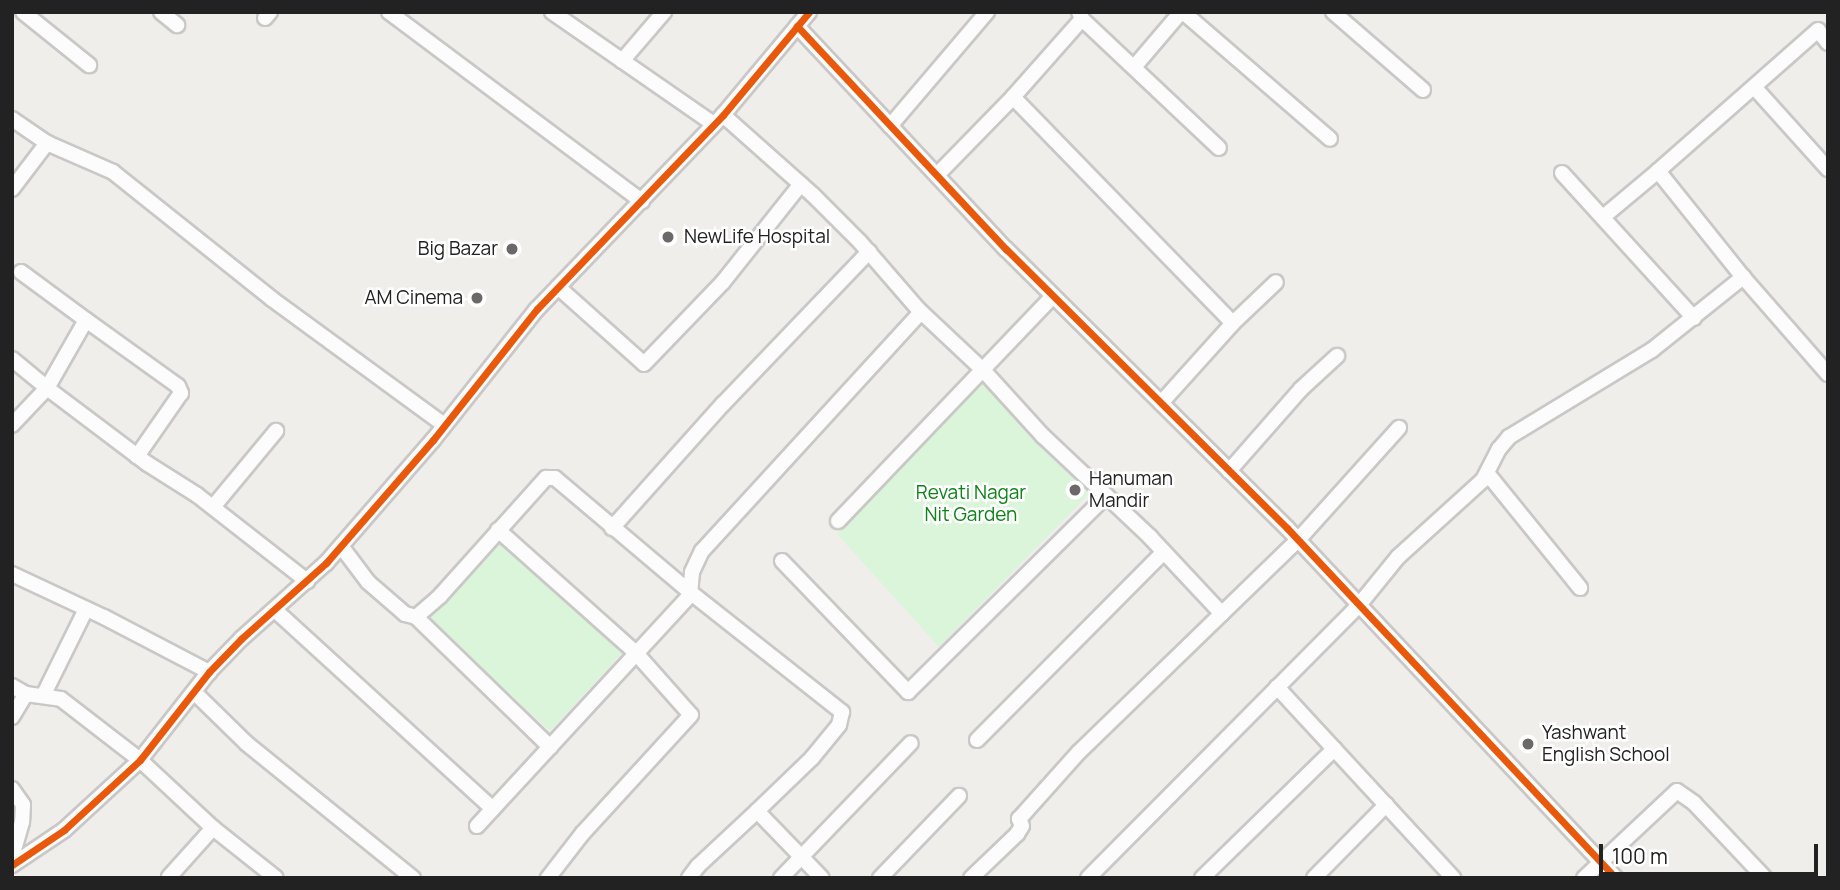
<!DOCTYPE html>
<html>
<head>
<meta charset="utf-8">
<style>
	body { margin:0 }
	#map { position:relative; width:1840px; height:890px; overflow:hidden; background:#f0eeeb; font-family:Manrope,sans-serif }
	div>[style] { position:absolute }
	.park>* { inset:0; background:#daf5da }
	.roads { filter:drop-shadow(2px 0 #c9c8c7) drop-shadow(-2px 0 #c9c8c7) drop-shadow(0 2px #c9c8c7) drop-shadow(0 -2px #c9c8c7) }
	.minor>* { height:14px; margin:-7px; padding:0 7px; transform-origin:7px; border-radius:7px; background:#fdfcfc }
	.cycleway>* { height:7px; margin:-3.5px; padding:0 3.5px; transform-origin:3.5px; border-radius:3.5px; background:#e8590c }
	.dots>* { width:19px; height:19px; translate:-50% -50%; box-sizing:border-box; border:4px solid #fff; border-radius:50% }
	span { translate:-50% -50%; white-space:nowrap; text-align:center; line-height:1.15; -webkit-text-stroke:5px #fff; paint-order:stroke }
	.poi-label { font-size:19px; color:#222 }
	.left { translate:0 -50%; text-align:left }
	.right { translate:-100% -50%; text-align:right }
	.park-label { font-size:19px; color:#0c8416 }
	.frame { position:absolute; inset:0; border:14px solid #222; pointer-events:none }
	.scale { position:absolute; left:1599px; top:844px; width:219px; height:32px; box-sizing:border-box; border:4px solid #222; border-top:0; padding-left:9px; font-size:21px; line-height:24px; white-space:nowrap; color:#222; -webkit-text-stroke:5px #fff; paint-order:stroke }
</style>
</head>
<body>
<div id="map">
	<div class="park">
		<i style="clip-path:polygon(981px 380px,1090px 493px,939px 647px,837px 534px)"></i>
		<i style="clip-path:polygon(502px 542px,623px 652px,550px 731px,428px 619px)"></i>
	</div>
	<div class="roads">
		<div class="minor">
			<i style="left:23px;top:12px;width:85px;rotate:38.8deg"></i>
			<i style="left:161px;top:12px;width:21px;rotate:39deg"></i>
			<i style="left:389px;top:12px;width:316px;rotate:36.8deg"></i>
			<i style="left:552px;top:12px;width:197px;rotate:34.7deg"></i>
			<i style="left:1183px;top:12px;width:194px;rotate:40.8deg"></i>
			<i style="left:1333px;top:12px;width:119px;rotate:40.9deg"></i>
			<i style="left:265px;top:18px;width:8px;rotate:-50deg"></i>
			<i style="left:1082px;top:19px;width:188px;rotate:43.3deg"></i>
			<i style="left:797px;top:26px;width:306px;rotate:46.9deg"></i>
			<i style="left:1006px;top:249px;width:396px;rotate:44.8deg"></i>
			<i style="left:1287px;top:528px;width:480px;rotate:46.8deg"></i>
			<i style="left:1828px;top:43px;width:16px;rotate:-128deg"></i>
			<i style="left:1818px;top:30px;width:213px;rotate:138.6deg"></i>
			<i style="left:1658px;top:171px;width:136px;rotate:51.3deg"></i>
			<i style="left:1743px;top:277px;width:129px;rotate:48.8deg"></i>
			<i style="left:622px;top:61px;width:65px;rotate:-49.4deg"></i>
			<i style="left:1135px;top:66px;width:71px;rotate:-49.6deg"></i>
			<i style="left:1755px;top:88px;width:109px;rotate:48deg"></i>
			<i style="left:1013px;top:97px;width:315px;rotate:45.8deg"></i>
			<i style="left:723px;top:115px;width:120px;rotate:41.6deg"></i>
			<i style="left:813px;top:195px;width:66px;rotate:45deg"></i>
			<i style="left:860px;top:242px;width:89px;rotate:49.1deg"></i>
			<i style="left:918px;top:309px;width:88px;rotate:43.2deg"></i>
			<i style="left:982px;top:369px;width:91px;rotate:47.7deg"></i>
			<i style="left:1043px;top:436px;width:147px;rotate:43.3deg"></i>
			<i style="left:1150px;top:537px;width:105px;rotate:46.9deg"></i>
			<i style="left:12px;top:119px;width:42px;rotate:34.4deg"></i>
			<i style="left:47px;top:143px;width:72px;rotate:23.7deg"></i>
			<i style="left:113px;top:172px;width:203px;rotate:38.6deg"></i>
			<i style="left:272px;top:299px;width:213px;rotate:36.2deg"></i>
			<i style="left:890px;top:126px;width:150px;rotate:-49.6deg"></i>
			<i style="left:1562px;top:173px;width:196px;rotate:47.7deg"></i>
			<i style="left:937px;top:175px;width:109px;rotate:-45.7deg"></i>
			<i style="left:1013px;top:97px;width:104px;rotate:-48.5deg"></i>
			<i style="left:1082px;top:19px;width:8px;rotate:-113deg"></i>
			<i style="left:12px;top:189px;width:58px;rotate:-52.7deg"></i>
			<i style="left:1603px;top:217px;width:72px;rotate:-39.9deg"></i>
			<i style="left:21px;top:272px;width:81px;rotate:36.4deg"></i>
			<i style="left:86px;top:320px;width:78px;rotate:119.8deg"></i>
			<i style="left:47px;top:388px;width:126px;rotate:37deg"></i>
			<i style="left:148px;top:464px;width:58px;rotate:32.3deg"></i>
			<i style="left:197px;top:495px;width:140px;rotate:38deg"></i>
			<i style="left:558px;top:287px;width:115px;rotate:41.8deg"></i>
			<i style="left:644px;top:364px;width:114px;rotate:-46.1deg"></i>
			<i style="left:723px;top:282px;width:125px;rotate:-51.5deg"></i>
			<i style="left:86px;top:320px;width:113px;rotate:35.7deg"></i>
			<i style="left:178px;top:386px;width:8px;rotate:67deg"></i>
			<i style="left:181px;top:393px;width:77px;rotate:124.9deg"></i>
			<i style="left:12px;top:359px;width:45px;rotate:39.6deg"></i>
			<i style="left:47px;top:388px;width:51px;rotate:133.4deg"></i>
			<i style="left:1161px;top:403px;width:108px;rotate:-48deg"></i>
			<i style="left:1233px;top:323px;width:59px;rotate:-43.6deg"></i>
			<i style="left:1229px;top:471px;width:109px;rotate:-48.7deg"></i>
			<i style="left:1301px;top:389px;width:49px;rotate:-42.5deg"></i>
			<i style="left:1487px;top:473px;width:148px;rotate:51deg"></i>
			<i style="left:213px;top:507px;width:99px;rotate:-50.3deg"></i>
			<i style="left:838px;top:521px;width:311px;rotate:-46.3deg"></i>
			<i style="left:612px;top:528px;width:166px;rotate:-48.2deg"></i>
			<i style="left:723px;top:404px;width:211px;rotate:-46.2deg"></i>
			<i style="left:498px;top:530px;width:183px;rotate:41.7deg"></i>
			<i style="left:635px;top:652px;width:84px;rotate:48.4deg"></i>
			<i style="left:691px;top:715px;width:161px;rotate:132.5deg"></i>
			<i style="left:582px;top:834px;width:56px;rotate:127.7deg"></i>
			<i style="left:341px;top:546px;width:45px;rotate:53.1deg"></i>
			<i style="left:368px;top:582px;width:49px;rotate:40.9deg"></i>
			<i style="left:405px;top:614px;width:11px;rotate:15deg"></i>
			<i style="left:416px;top:617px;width:32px;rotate:-41deg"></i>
			<i style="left:440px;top:596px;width:159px;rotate:-48.1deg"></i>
			<i style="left:546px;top:478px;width:9px"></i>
			<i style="left:555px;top:478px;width:177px;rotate:40.2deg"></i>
			<i style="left:690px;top:592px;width:194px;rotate:38.3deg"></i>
			<i style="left:842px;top:712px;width:13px;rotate:103deg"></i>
			<i style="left:839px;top:725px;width:43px;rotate:129.3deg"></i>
			<i style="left:812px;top:758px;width:76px;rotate:136.1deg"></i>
			<i style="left:757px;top:811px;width:93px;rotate:45.9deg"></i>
			<i style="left:782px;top:561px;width:182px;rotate:46.1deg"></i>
			<i style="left:908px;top:692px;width:279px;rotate:-44.7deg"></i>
			<i style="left:12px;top:574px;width:102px;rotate:25.1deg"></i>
			<i style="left:104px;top:617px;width:119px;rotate:27.6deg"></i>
			<i style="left:275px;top:610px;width:295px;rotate:42.4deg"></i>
			<i style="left:416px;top:617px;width:187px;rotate:44.1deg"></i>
			<i style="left:12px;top:686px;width:16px;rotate:30deg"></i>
			<i style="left:26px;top:694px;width:35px;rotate:8deg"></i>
			<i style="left:61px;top:699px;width:100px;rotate:37.7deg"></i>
			<i style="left:140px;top:760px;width:100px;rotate:43deg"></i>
			<i style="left:213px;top:828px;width:80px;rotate:38.4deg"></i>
			<i style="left:1277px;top:687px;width:260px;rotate:47.3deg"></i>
			<i style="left:194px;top:692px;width:73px;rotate:44.4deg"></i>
			<i style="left:246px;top:743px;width:215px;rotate:39deg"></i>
			<i style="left:43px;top:696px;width:97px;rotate:-63.7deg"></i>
			<i style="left:12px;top:717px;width:27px;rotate:-59deg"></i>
			<i style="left:977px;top:740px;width:265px;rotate:-45.2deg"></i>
			<i style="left:12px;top:789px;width:19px;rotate:55deg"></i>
			<i style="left:23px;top:805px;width:17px;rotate:93deg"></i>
			<i style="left:22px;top:822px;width:35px;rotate:106deg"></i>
			<i style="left:477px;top:826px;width:314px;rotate:-47.3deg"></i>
			<i style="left:690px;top:595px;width:23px;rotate:-85deg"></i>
			<i style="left:692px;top:572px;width:23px;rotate:-65deg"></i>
			<i style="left:702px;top:551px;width:324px;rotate:-47.5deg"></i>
			<i style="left:12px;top:865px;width:63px;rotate:-33.9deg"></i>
			<i style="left:64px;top:830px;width:103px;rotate:-42.6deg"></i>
			<i style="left:140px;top:760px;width:112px;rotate:-51.9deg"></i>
			<i style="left:209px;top:672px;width:47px;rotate:-45.9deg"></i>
			<i style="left:242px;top:638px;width:113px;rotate:-41.8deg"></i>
			<i style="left:326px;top:563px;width:163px;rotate:-49deg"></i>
			<i style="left:433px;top:440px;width:167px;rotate:-51.6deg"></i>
			<i style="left:537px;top:309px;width:269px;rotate:-46.2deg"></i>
			<i style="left:723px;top:115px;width:134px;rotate:-50.1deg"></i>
			<i style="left:169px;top:877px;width:66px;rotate:-48.1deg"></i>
			<i style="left:689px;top:878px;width:15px;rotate:-53deg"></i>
			<i style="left:698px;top:866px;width:81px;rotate:-43deg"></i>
			<i style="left:781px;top:878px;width:187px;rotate:-46.1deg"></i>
			<i style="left:880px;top:878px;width:114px;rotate:-46.1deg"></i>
			<i style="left:971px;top:878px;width:64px;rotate:-43.7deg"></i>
			<i style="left:1017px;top:834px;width:9px;rotate:-58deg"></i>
			<i style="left:1022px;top:826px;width:8px;rotate:-113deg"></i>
			<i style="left:1019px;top:819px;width:90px;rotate:-48.2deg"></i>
			<i style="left:1079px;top:752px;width:305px;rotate:-44.1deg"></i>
			<i style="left:1298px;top:540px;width:151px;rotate:-48deg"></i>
			<i style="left:1088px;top:878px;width:385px;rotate:-45.2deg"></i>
			<i style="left:1359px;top:605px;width:62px;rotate:-50.9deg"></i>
			<i style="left:1398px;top:557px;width:115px;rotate:-42.2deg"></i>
			<i style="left:1483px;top:480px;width:35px;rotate:-63deg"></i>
			<i style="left:1499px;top:449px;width:16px;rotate:-50deg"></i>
			<i style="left:1509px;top:437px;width:167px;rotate:-31.3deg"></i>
			<i style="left:1652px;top:350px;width:117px;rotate:-38.7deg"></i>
			<i style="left:1202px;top:878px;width:185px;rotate:-44.3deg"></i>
			<i style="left:1314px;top:878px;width:103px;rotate:-45.4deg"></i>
			<i style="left:1584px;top:878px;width:127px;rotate:-43.1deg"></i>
			<i style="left:1677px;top:791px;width:21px;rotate:35deg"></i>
			<i style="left:1694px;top:803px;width:103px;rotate:46.6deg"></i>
		</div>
	</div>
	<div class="cycleway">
		<i style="left:797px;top:26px;width:306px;rotate:46.9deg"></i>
		<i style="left:1006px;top:249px;width:396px;rotate:44.8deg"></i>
		<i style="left:1287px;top:528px;width:480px;rotate:46.8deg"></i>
		<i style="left:12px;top:865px;width:63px;rotate:-33.9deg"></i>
		<i style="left:64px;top:830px;width:103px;rotate:-42.6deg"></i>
		<i style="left:140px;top:760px;width:112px;rotate:-51.9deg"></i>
		<i style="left:209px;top:672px;width:47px;rotate:-45.9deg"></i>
		<i style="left:242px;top:638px;width:113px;rotate:-41.8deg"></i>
		<i style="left:326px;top:563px;width:163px;rotate:-49deg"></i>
		<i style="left:433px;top:440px;width:167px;rotate:-51.6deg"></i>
		<i style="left:537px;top:309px;width:269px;rotate:-46.2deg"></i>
		<i style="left:723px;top:115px;width:134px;rotate:-50.1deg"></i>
	</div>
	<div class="dots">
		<i style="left:668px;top:237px;background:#6a6968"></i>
		<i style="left:512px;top:249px;background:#6a6968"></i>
		<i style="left:477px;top:298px;background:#6a6968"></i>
		<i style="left:1075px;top:490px;background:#6a6968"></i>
		<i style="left:1528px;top:744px;background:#6a6968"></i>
	</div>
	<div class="poi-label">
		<span class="left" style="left:684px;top:237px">NewLife Hospital</span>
		<span class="right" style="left:498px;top:249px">Big Bazar</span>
		<span class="right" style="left:463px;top:298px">AM Cinema</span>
		<span class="left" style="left:1089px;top:490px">Hanuman<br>Mandir</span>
		<span class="left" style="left:1542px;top:744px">Yashwant<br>English School</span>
	</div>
	<div class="park-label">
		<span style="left:971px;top:504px">Revati Nagar<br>Nit Garden</span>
	</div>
	<div class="frame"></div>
	<div class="scale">100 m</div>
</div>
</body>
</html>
